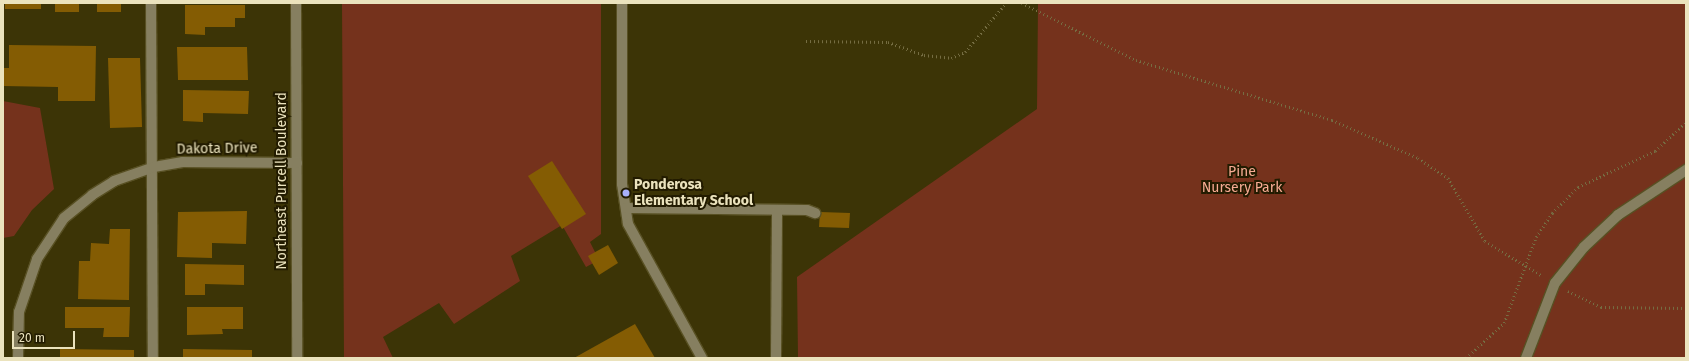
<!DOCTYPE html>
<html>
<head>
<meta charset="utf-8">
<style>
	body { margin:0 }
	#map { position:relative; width:1689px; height:361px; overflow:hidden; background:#3c3406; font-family:"Fira Sans",sans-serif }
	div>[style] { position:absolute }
	.green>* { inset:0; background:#75321c }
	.building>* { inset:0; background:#845c03 }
	.path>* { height:2.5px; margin-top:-1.25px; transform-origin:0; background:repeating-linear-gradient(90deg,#756d42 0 1px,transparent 0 4px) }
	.roads { filter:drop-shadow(1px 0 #585023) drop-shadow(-1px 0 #585023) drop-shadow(0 1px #585023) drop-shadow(0 -1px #585023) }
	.minor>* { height:10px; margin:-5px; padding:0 5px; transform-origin:5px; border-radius:5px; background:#867f60 }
	.dots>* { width:11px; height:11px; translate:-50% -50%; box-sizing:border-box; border:2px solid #221b00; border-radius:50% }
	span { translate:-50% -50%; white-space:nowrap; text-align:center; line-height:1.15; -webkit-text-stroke:4px #221b00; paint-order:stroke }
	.street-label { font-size:14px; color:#ebe3bd }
	.park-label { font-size:14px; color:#f7ab93 }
	.poi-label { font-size:14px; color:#ebe3bd; font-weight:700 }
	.left { translate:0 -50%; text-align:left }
	.frame { position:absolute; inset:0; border:4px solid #ebe3bd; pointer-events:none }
	.scale { position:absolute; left:12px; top:331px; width:63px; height:18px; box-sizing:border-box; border:2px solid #ebe3bd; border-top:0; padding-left:5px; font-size:12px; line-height:14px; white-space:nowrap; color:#ebe3bd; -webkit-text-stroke:3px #221b00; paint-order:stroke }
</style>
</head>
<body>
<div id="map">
	<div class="green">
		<i style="clip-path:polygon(342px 3px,601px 3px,601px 234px,590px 242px,599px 260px,586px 267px,562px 225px,511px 256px,520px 281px,454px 324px,439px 303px,383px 337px,393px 358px,344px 358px)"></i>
		<i style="clip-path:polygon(1038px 3px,1686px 3px,1686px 358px,798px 358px,797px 277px,1037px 109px)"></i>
		<i style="clip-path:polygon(3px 101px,40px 108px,54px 189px,32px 210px,14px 236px,3px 238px)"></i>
	</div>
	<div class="building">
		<i style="clip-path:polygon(5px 3px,41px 3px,41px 9px,5px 9px)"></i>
		<i style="clip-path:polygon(55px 3px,79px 3px,79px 12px,55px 12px)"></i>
		<i style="clip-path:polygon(97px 3px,121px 3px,121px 12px,97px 12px)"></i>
		<i style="clip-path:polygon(185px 5px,245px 5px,245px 18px,235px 18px,235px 27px,205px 27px,205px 35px,185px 34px)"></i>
		<i style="clip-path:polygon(9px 45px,96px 46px,95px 101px,58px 101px,58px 87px,3px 86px,3px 68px,9px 68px)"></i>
		<i style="clip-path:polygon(177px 47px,247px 47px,248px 80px,178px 80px)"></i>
		<i style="clip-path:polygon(108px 58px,140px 58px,142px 127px,110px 128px)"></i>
		<i style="clip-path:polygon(183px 90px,249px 91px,248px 114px,203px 113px,203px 122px,183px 121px)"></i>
		<i style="clip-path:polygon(552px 161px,586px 214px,562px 229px,528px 176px)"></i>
		<i style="clip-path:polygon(247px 211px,246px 244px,212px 243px,212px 258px,177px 257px,178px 212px)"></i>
		<i style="clip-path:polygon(820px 212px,850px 213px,849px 228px,819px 227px)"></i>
		<i style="clip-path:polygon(110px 229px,130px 229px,129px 300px,78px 299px,79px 261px,90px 261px,91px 243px,109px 244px)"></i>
		<i style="clip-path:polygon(608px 245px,618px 263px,599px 275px,588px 256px)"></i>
		<i style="clip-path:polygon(185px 264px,244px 265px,244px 285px,205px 284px,205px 295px,185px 295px)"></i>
		<i style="clip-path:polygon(65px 307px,130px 307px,129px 337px,103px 337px,104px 328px,65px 328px)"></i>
		<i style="clip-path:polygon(187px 307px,243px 307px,243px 329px,222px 329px,223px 334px,187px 335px)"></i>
		<i style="clip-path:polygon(635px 324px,655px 358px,574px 358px)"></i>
		<i style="clip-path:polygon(60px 349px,134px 350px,134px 358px,60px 358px)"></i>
		<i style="clip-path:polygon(183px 349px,252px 350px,252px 358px,183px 358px)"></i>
	</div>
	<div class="path">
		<i style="left:1022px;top:3px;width:127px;rotate:26.6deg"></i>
		<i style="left:1136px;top:60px;width:205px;rotate:17deg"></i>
		<i style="left:1332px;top:120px;width:94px;rotate:23.8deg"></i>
		<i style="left:1418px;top:158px;width:36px;rotate:34deg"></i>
		<i style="left:1448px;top:178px;width:73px;rotate:59.6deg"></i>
		<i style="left:1485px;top:241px;width:66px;rotate:31.3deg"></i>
		<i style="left:806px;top:41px;width:82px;rotate:0.7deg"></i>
		<i style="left:888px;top:42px;width:38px;rotate:20deg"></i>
		<i style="left:924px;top:55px;width:27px;rotate:6deg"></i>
		<i style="left:951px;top:58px;width:15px;rotate:-23deg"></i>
		<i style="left:965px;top:52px;width:64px;rotate:-50.1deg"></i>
		<i style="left:1568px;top:291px;width:37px;rotate:26deg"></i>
		<i style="left:1601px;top:307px;width:85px;rotate:0.7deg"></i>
		<i style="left:1466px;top:358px;width:52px;rotate:-42.6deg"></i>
		<i style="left:1504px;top:323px;width:92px;rotate:-69.6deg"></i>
		<i style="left:1536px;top:237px;width:29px;rotate:-56deg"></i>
		<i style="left:1552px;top:213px;width:37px;rotate:-45deg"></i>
		<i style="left:1578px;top:187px;width:85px;rotate:-25.1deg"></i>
		<i style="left:1655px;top:151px;width:42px;rotate:-43.1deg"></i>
	</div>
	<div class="roads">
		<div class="minor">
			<i style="left:151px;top:3px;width:355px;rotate:89.7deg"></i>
			<i style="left:296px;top:3px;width:355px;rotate:89.8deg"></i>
			<i style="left:622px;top:3px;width:181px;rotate:90deg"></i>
			<i style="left:622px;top:184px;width:40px;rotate:81.5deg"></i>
			<i style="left:628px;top:224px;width:153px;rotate:61.1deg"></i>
			<i style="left:626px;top:208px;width:181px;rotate:0.6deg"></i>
			<i style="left:807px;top:210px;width:9px;rotate:21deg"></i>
			<i style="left:18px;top:358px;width:46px;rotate:-88.8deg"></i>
			<i style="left:19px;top:312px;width:56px;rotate:-71.2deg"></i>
			<i style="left:37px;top:259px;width:49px;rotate:-56.6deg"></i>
			<i style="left:64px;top:218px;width:36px;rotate:-39deg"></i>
			<i style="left:92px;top:195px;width:26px;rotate:-32deg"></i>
			<i style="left:114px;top:181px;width:42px;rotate:-19.3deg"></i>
			<i style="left:154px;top:167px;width:29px;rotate:-10deg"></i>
			<i style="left:183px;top:162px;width:114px;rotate:0.5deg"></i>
			<i style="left:776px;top:358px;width:148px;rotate:-89.6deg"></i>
			<i style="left:1526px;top:358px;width:80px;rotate:-68.9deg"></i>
			<i style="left:1555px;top:283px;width:46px;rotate:-51.1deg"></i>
			<i style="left:1584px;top:247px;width:47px;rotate:-43.3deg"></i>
			<i style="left:1618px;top:215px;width:82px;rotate:-33.5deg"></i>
		</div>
	</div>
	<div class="dots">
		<i style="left:626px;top:193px;background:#a8b0fc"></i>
	</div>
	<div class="street-label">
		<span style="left:217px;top:149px;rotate:-1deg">Dakota Drive</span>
		<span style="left:282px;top:181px;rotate:-90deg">Northeast Purcell Boulevard</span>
	</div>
	<div class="park-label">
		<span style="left:1242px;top:180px">Pine<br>Nursery Park</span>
	</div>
	<div class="poi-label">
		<span class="left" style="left:634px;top:193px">Ponderosa<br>Elementary School</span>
	</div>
	<div class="frame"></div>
	<div class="scale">20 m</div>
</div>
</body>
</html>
